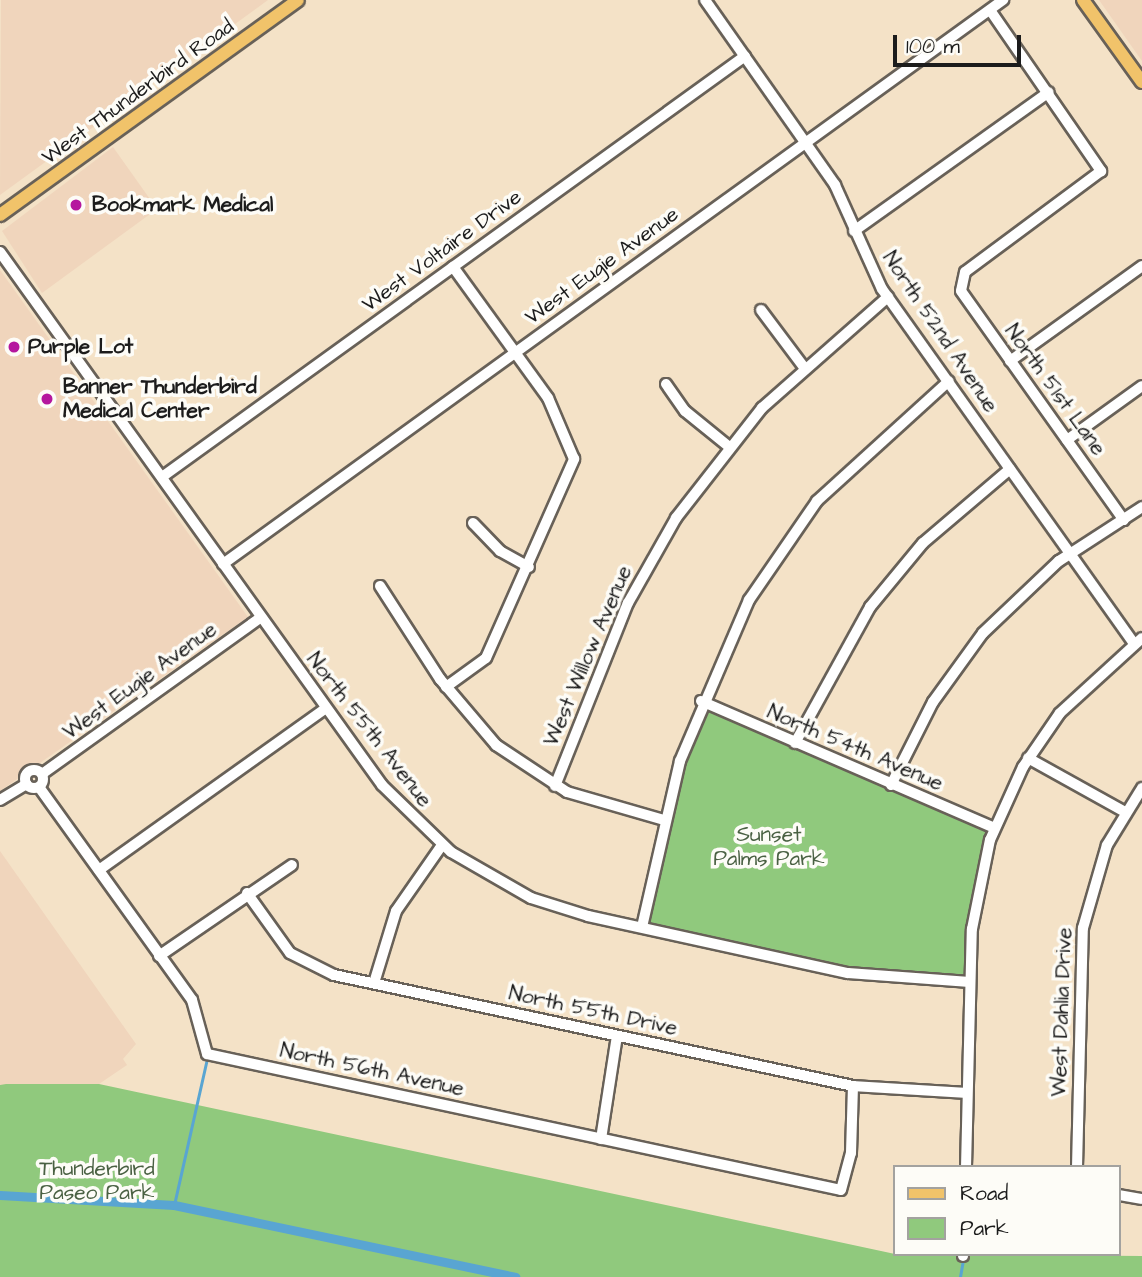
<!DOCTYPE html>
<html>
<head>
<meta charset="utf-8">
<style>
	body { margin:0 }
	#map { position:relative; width:1142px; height:1277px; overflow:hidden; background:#f4e2c7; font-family:"Architects Daughter",sans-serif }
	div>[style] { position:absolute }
	.built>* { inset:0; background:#f0d5bc }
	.green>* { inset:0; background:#90c97d }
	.stream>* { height:2.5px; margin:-1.25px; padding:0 1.25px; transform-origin:1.25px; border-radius:1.25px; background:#59a5d2 }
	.canal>* { height:9px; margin:-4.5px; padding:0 4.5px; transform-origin:4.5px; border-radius:4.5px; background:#59a5d2 }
	.roads { filter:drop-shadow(2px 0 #686158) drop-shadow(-2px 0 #686158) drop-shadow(0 2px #686158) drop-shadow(0 -2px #686158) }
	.minor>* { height:10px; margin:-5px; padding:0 5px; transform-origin:5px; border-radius:5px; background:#fff }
	.minor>.ring { margin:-5px; padding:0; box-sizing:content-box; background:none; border:10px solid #fff; border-radius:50% }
	.major>* { height:12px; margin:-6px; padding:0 6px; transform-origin:6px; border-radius:6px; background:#f1c36a }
	.dots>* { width:19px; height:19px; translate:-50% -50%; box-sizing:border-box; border:4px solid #fdfcf7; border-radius:50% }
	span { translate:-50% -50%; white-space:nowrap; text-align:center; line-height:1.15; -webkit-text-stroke:7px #fdfcf7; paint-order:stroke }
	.street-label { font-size:21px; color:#1c1c1c }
	.poi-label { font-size:21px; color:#1c1c1c; font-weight:700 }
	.left { translate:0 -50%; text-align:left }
	.park-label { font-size:21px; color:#4a6143 }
	.legend { position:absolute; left:893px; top:1165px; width:228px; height:91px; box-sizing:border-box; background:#fdfcf7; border:2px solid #a3a29f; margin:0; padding:9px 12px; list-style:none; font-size:21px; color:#1c1c1c }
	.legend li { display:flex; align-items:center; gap:14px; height:35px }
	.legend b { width:35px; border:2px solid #a3a29f }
	.scale { position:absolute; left:893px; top:35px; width:128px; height:32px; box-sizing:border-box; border:4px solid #1c1c1c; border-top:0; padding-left:9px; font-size:21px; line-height:24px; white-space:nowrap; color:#1c1c1c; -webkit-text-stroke:5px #fdfcf7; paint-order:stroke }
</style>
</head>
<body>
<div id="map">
	<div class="built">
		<i style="clip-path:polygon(1px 0,268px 0,0 195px)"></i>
		<i style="clip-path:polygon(1099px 0,1142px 0,1142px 61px)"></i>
		<i style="clip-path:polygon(113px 147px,157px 209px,42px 293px,2px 231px)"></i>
		<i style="clip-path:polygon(0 270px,248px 617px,0 791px)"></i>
		<i style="clip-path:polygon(0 851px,136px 1044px,123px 1059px,127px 1065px,99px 1084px,0 1085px)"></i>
	</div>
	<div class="green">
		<i style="clip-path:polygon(701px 701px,994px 828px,983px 865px,970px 982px,881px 977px,642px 927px)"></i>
		<i style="clip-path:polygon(6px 1084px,99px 1084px,895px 1254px,1142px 1256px,1142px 1277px,0 1277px,0 1085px)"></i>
	</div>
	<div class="stream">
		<i style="left:174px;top:1205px;width:151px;rotate:-77.3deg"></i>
		<i style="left:960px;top:1277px;width:17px;rotate:-80deg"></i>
	</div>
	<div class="canal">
		<i style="left:0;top:1195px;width:174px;rotate:3.3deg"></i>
		<i style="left:174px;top:1205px;width:349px;rotate:11.9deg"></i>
	</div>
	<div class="roads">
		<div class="minor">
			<i style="left:705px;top:0;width:226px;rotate:54.9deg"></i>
			<i style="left:835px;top:185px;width:114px;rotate:65.7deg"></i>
			<i style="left:882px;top:289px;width:435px;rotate:54.6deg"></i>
			<i style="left:990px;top:10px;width:196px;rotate:55.4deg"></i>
			<i style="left:1101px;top:171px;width:169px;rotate:143.4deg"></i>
			<i style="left:965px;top:272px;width:19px;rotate:102deg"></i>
			<i style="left:961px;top:291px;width:281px;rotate:54.6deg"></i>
			<i style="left:854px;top:231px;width:239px;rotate:-35.5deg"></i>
			<i style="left:0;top:252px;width:656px;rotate:54.37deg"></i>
			<i style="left:382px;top:785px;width:96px;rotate:44.2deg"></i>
			<i style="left:451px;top:852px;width:92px;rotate:29.9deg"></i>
			<i style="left:531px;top:898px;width:60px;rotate:17.5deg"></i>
			<i style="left:588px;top:916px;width:266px;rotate:12.4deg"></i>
			<i style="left:848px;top:973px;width:122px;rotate:4.2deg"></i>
			<i style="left:761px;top:310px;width:70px;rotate:53.1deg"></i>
			<i style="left:1010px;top:361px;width:163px;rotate:-35.7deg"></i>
			<i style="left:666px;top:384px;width:33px;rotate:55deg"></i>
			<i style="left:685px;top:411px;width:55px;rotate:39.1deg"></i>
			<i style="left:1067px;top:440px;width:92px;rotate:-35.8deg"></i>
			<i style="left:162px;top:477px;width:719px;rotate:-35.83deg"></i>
			<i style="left:473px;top:523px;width:39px;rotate:46deg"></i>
			<i style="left:500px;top:551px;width:33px;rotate:29deg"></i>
			<i style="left:223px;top:564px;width:963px;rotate:-35.87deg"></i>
			<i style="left:380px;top:586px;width:111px;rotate:57.2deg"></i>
			<i style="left:440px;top:679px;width:87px;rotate:49.7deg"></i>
			<i style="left:496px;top:745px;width:85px;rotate:33.5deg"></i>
			<i style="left:567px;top:792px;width:101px;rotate:16.1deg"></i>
			<i style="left:446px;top:687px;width:49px;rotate:-35.9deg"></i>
			<i style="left:486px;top:658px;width:218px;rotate:-66.1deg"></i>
			<i style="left:574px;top:459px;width:66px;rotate:-113.1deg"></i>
			<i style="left:548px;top:398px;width:162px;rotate:-125.9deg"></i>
			<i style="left:701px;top:701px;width:319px;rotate:23.4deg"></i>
			<i style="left:795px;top:743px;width:155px;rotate:-61.1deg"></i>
			<i style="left:870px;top:607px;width:83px;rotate:-50.4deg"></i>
			<i style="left:923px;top:543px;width:114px;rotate:-40.4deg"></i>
			<i style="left:1028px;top:758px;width:111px;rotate:29.1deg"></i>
			<i class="ring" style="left:25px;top:770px;width:8px;height:8px"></i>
			<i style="left:42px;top:774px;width:268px;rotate:-35.6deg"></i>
			<i style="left:891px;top:785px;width:93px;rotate:-63.2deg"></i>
			<i style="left:933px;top:702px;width:85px;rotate:-54.1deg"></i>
			<i style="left:983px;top:633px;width:105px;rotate:-43.5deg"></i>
			<i style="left:1059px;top:561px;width:99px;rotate:-33deg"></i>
			<i style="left:555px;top:786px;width:197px;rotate:-68.3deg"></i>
			<i style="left:628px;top:603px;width:98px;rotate:-60.5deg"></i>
			<i style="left:676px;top:518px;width:140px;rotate:-52deg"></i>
			<i style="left:762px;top:408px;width:168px;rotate:-41.4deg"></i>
			<i style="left:39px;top:787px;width:262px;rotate:54.3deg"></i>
			<i style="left:192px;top:1000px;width:56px;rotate:74.5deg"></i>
			<i style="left:207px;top:1054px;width:648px;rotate:12.11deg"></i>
			<i style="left:841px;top:1190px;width:38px;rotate:-75deg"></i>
			<i style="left:851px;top:1153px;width:67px;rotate:-88.3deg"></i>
			<i style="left:0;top:800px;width:31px;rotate:-31deg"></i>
			<i style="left:99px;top:870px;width:277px;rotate:-35.5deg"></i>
			<i style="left:247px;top:893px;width:74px;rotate:54.4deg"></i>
			<i style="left:290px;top:953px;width:49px;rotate:26.6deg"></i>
			<i style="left:334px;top:975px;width:531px;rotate:12.07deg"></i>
			<i style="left:853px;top:1086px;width:114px;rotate:3.5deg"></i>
			<i style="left:642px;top:927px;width:170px;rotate:-77.1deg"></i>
			<i style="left:680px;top:761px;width:175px;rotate:-66.8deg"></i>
			<i style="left:749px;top:600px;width:120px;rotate:-55.5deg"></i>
			<i style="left:817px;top:501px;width:178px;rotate:-42.3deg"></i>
			<i style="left:159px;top:956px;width:161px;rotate:-34.4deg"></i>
			<i style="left:374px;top:983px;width:75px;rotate:-73deg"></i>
			<i style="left:396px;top:911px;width:80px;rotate:-55.1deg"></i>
			<i style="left:601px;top:1139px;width:104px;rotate:-81.2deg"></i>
			<i style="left:966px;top:1167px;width:238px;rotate:-88.6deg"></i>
			<i style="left:972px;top:929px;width:91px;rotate:-78.6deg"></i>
			<i style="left:990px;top:840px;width:80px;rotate:-65.7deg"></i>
			<i style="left:1023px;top:767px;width:65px;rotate:-55.6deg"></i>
			<i style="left:1060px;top:713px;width:111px;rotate:-42.4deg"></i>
			<i style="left:1077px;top:1167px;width:239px;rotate:-88.6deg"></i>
			<i style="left:1083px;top:928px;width:86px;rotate:-73.9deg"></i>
			<i style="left:1107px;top:845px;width:67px;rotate:-58.4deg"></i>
			<i style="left:1119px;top:1195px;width:23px;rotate:10deg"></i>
			<i style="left:963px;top:1256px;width:2px;rotate:-90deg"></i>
		</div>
		<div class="major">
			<i style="left:1083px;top:0;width:101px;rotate:54.3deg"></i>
			<i style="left:0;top:215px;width:367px;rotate:-35.8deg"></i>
		</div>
	</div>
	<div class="dots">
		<i style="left:76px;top:205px;background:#b5179e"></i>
		<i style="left:14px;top:347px;background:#b5179e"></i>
		<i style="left:47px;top:399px;background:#b5179e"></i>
	</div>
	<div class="street-label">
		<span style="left:138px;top:92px;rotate:-36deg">West Thunderbird Road</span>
		<span style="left:442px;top:251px;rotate:-36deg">West Voltaire Drive</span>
		<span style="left:602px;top:266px;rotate:-36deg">West Eugie Avenue</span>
		<span style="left:940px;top:332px;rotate:56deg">North 52nd Avenue</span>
		<span style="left:1055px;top:390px;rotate:54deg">North 51st Lane</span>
		<span style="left:588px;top:656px;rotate:-67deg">West Willow Avenue</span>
		<span style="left:140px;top:681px;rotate:-36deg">West Eugie Avenue</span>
		<span style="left:369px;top:730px;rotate:52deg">North 55th Avenue</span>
		<span style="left:855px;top:748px;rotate:23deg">North 54th Avenue</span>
		<span style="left:593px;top:1011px;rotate:12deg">North 55th Drive</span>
		<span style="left:1062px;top:1012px;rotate:-88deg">West Dahlia Drive</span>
		<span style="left:372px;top:1070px;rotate:12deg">North 56th Avenue</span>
	</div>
	<div class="poi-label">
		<span class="left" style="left:92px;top:205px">Bookmark Medical</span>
		<span class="left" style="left:28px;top:347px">Purple Lot</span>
		<span class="left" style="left:63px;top:399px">Banner Thunderbird<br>Medical Center</span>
	</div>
	<div class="park-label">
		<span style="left:769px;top:847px">Sunset<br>Palms Park</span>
		<span style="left:97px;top:1181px">Thunderbird<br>Paseo Park</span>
	</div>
	<ul class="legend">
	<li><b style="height:9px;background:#f1c36a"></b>Road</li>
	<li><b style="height:19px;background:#90c97d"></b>Park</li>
	</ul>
	<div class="scale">100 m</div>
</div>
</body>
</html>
